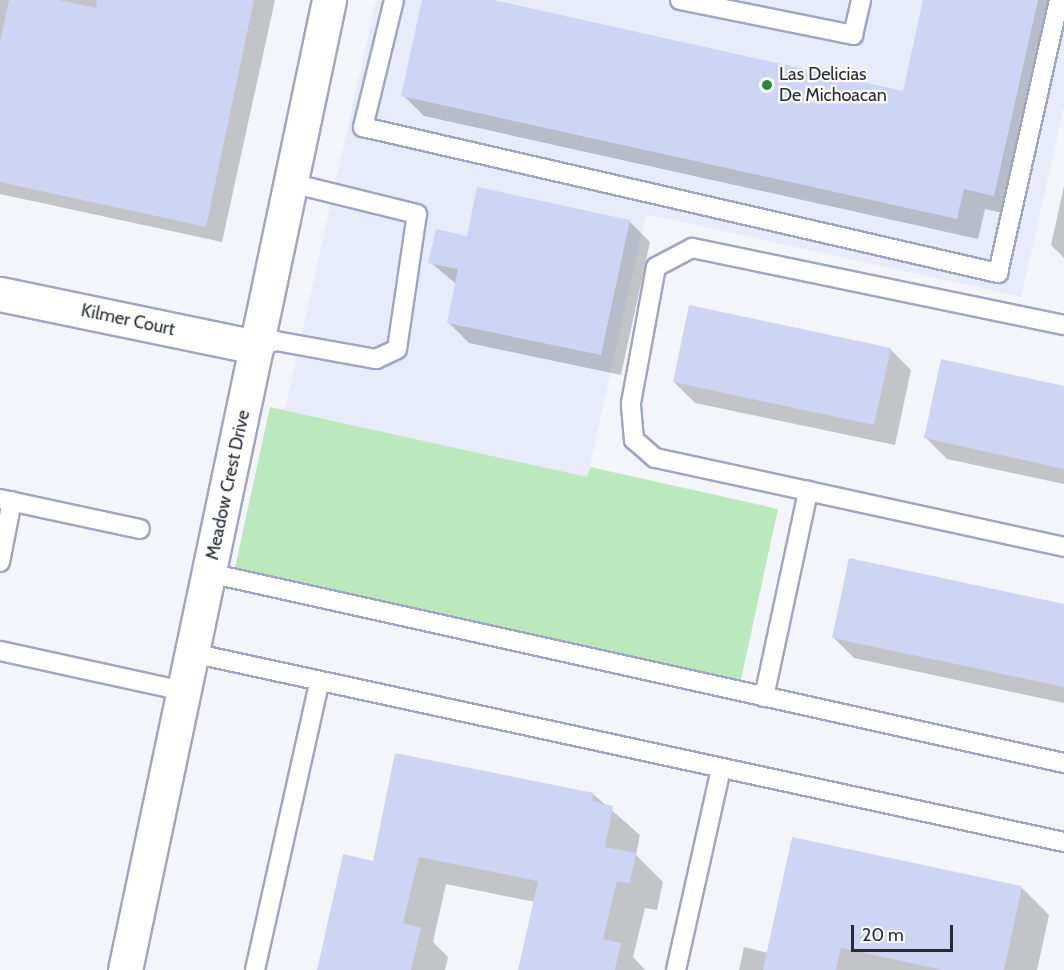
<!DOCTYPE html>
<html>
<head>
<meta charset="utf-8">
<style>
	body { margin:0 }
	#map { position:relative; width:1064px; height:970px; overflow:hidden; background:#f4f5fb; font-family:Cabin,sans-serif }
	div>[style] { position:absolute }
	.built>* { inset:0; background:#e7ebfa }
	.green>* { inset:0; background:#bce8be }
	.shadow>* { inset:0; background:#0003 }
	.building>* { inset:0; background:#ced4f4 }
	.roads { filter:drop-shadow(2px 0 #a0a5c3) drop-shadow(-2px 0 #a0a5c3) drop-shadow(0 2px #a0a5c3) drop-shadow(0 -2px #a0a5c3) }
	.service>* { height:18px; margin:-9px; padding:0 9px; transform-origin:9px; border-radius:9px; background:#fff }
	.minor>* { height:33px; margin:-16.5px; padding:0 16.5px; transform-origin:16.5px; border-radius:16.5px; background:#fff }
	.dots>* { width:16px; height:16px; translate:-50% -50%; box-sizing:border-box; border:3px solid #fff; border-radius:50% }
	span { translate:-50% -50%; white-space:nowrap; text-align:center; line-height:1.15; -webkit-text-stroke:4.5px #fff; paint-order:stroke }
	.poi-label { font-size:18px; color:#282a35 }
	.left { translate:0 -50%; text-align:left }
	.street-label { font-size:18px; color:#282a35 }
	.scale { position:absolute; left:851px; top:925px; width:102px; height:27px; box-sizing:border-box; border:3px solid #282a35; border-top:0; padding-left:8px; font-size:18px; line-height:21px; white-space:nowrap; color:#282a35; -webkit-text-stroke:4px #fff; paint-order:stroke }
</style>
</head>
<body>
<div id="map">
	<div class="built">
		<i style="clip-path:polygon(376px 0,1064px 0,1064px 107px,1021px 297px,646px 214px,587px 478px,285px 410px)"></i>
	</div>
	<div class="green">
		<i style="clip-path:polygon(270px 407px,587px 477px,590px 467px,778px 509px,740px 684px,234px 572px)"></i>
	</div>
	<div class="shadow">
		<i style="clip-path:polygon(0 0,275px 0,222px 242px,0 194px)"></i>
		<i style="clip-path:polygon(424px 0,486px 0,904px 93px,925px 0,1063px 0,1015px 216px,985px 209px,978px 239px,424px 116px,403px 95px)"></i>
		<i style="clip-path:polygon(1064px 186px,1064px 258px,1051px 245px)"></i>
		<i style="clip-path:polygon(629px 221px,650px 242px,621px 375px,469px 343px,448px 322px,456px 284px,430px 262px,468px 238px)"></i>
		<i style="clip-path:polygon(890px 349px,911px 370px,895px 445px,695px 403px,674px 382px)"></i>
		<i style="clip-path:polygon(1064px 388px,1064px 484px,947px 459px,926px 438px)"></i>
		<i style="clip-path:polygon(1064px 605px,1064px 703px,854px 658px,833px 637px)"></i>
		<i style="clip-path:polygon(593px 794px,640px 835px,636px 855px,663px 882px,657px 910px,645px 908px,633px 957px,645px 970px,520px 970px,535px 902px,446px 884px,433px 942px,448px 957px,445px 970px,319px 970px,374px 862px)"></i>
		<i style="clip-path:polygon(1021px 887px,1049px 915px,1037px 970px,739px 970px,744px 947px,768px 953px)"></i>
	</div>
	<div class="building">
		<i style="clip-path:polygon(9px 0,59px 0,96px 8px,97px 0,254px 0,206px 227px,0 182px,0 42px)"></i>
		<i style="clip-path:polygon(422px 0,493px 0,903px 91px,923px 0,1038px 0,994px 196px,964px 189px,957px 219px,401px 96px)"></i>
		<i style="clip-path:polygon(477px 187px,630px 220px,601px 355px,447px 323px,458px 269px,428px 263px,436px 229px,467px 236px)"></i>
		<i style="clip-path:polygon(689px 305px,891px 348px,874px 425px,673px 382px)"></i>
		<i style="clip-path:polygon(941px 359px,1064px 386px,1064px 469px,924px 438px)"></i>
		<i style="clip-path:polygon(849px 558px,1064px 604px,1064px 687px,832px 638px)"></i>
		<i style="clip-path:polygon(395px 753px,594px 793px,592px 801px,613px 806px,605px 847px,636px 853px,630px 883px,617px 881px,603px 939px,621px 943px,615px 970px,518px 970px,538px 881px,419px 857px,403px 923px,421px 928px,411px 970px,317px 970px,343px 854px,373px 861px)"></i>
		<i style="clip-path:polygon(792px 837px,1022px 886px,1004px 970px,943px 970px,841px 948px,836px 970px,763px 970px)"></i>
	</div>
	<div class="roads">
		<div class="service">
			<i style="left:394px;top:0;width:131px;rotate:103.7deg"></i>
			<i style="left:363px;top:127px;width:652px;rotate:12.95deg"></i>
			<i style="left:998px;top:273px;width:280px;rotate:-77.4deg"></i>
			<i style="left:680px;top:0;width:177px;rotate:11.4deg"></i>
			<i style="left:853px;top:35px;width:36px;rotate:-77deg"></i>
			<i style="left:257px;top:347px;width:20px;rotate:-18deg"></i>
			<i style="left:276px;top:341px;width:102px;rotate:10.2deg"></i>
			<i style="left:376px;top:359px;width:23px;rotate:-25deg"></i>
			<i style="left:397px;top:349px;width:136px;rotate:-81.6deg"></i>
			<i style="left:417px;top:214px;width:130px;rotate:-166.2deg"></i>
			<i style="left:808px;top:491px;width:262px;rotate:12.3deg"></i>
			<i style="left:0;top:499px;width:143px;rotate:12.1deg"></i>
			<i style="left:0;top:562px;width:62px;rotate:-78.9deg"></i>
			<i style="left:209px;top:573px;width:876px;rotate:12.53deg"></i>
			<i style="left:0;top:651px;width:188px;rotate:12.3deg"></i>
			<i style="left:192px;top:653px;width:892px;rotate:12.23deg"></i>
			<i style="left:764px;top:697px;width:211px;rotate:-77.9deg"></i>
			<i style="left:808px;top:491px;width:157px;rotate:-167.8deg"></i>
			<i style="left:655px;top:458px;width:28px;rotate:-139deg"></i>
			<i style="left:634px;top:440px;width:37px;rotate:-95deg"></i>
			<i style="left:631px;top:403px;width:138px;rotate:-79.6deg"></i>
			<i style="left:656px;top:267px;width:41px;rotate:-27.8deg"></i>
			<i style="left:692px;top:248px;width:380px;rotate:11.7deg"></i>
			<i style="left:255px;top:970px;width:294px;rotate:-77.4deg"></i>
			<i style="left:676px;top:970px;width:206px;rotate:-77.4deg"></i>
		</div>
		<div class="minor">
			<i style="left:0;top:294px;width:262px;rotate:11.7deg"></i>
			<i style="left:125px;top:970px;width:991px;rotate:-78.12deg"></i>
		</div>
	</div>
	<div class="dots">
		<i style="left:767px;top:85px;background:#2b8a3c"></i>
	</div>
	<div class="poi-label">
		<span class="left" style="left:779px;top:85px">Las Delicias<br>De Michoacan</span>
	</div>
	<div class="street-label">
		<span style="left:128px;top:320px;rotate:12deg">Kilmer Court</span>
		<span style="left:228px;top:485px;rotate:-78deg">Meadow Crest Drive</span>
	</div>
	<div class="scale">20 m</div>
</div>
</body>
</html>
